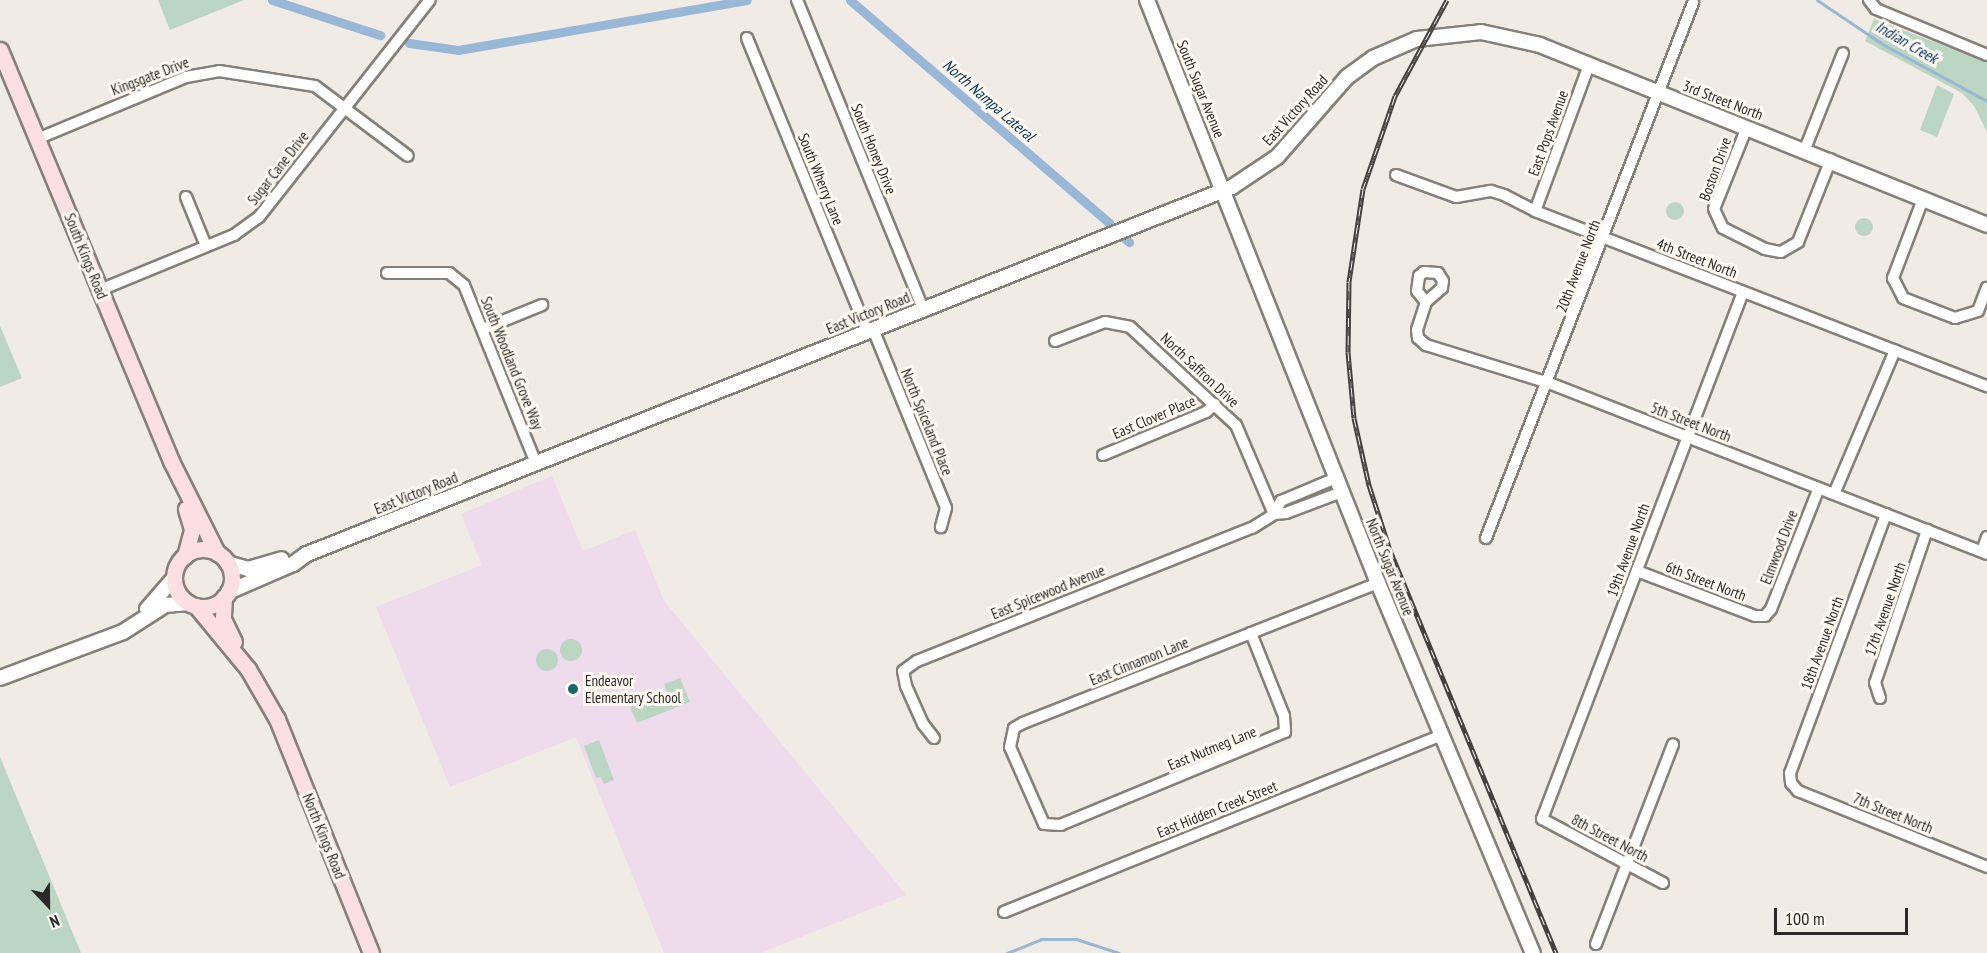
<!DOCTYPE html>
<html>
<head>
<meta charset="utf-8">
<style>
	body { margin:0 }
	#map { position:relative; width:1987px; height:953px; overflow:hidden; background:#f0ebe4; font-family:"PT Sans Narrow",sans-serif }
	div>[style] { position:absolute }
	.education>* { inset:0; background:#eedbec }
	.green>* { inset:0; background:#bcd6c4 }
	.round { border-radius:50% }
	.stream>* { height:3px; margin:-1.5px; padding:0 1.5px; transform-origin:1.5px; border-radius:1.5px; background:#99b7d7 }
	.canal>* { height:9px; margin:-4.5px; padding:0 4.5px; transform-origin:4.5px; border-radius:4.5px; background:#99b7d7 }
	.roads { filter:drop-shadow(2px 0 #858079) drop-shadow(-2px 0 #858079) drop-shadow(0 2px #858079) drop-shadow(0 -2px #858079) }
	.minor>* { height:10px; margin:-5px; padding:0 5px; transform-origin:5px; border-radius:5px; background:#fff }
	.tertiary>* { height:14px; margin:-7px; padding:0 7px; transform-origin:7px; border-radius:7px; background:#fff }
	.secondary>* { height:15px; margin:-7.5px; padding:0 7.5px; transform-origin:7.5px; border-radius:7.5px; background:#fcdfe3 }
	.secondary>.ring { margin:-7.5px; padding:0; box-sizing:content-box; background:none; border:15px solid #fcdfe3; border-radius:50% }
	.rail>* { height:5px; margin-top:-2.5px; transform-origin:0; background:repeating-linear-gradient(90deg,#fef8f1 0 9px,#44413f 0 18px); box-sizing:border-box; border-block:2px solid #44413f }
	.dots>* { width:16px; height:16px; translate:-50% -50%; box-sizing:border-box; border:3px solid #fef8f1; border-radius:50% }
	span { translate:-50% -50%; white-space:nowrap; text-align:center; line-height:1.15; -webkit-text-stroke:6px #fef8f1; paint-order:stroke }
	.street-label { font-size:15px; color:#2b2927 }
	.poi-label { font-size:15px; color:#2b2927 }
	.left { translate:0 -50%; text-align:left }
	.water-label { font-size:16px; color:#083961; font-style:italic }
	.north { position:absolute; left:18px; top:875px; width:60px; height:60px; -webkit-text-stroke:4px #fef8f1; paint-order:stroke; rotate:158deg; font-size:16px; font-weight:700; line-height:24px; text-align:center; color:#2b2927 }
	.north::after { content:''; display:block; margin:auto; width:21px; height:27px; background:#2b2927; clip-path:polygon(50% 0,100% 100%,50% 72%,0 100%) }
	.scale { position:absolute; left:1774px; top:908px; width:134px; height:27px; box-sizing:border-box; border:3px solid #2b2927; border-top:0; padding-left:8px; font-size:18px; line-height:21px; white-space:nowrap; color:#2b2927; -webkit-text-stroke:4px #fef8f1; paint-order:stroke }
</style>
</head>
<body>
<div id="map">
	<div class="education">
		<i style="clip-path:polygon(552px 476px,583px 551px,635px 530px,664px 601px,906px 895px,761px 953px,664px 953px,576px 737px,450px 787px,376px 607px,482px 565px,461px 514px)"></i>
	</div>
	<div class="green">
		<i style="clip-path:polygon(158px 0,244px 0,170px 30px)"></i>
		<i style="clip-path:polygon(1874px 19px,1987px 62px,1987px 132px,1974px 106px,1962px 93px,1865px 41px)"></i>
		<i style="clip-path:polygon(1937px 85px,1954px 94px,1937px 137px,1920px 130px)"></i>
		<i class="round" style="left:1666px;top:202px;width:18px;height:18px"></i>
		<i class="round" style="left:1855px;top:218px;width:18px;height:18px"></i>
		<i style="clip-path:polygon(0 326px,22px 378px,0 387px)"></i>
		<i class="round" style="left:560px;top:639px;width:22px;height:22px"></i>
		<i class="round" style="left:536px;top:649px;width:22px;height:22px"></i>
		<i style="clip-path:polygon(680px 678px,690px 702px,637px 723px,630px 707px,667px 692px,664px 684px)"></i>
		<i style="clip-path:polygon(599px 740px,614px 780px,604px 784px,601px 777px,596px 778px,584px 746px)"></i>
		<i style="clip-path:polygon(0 757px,81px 953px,0 953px)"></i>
	</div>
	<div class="stream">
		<i style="left:1817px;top:0;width:81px;rotate:33.9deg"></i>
		<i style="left:1884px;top:45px;width:117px;rotate:28.5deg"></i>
		<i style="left:1007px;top:953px;width:37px;rotate:-22deg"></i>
		<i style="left:1041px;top:939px;width:35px"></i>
		<i style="left:1076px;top:939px;width:45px;rotate:18deg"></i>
	</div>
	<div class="canal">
		<i style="left:272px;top:0;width:114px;rotate:18deg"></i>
		<i style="left:850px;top:0;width:342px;rotate:40.7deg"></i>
		<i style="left:409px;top:43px;width:49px;rotate:8.1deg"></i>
		<i style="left:458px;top:50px;width:293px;rotate:-9.8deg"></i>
		<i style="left:1123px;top:237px;width:8px;rotate:40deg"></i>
	</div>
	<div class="roads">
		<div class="minor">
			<i style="left:797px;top:0;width:334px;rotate:67.8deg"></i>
			<i style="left:1869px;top:0;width:11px;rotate:52deg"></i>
			<i style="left:1876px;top:9px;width:120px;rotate:22.5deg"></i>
			<i style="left:747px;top:38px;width:317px;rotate:67.7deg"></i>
			<i style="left:1747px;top:127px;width:88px;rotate:111.9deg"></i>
			<i style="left:1714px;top:209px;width:21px;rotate:65deg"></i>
			<i style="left:1723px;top:228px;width:47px;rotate:26.6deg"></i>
			<i style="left:1765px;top:249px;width:16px;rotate:11deg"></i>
			<i style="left:1781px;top:252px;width:20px;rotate:-30deg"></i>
			<i style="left:1798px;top:242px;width:89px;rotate:-68.3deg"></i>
			<i style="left:37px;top:139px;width:161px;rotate:-22.6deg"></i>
			<i style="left:186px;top:77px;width:34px;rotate:-10deg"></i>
			<i style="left:219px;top:71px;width:97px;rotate:8.9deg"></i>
			<i style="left:315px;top:86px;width:116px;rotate:37deg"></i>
			<i style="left:1805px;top:149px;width:103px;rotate:-68.4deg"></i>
			<i style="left:1396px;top:175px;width:64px;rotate:20.1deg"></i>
			<i style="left:1456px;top:197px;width:36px;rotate:-10deg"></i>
			<i style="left:1491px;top:191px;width:14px;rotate:17deg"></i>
			<i style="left:1504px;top:195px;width:35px;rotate:27deg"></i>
			<i style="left:1535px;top:211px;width:485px;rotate:21.2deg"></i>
			<i style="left:186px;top:197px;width:53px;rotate:67.8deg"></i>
			<i style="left:1923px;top:199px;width:85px;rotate:110.8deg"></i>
			<i style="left:1893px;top:278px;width:22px;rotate:63deg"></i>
			<i style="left:1903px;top:298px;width:56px;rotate:21deg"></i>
			<i style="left:1955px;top:318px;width:24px;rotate:-17deg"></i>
			<i style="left:1978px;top:311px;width:25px;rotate:-69deg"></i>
			<i style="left:1535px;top:211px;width:156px;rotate:-69.7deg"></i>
			<i style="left:1424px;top:272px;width:14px;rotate:4deg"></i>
			<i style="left:1438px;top:273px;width:9px;rotate:58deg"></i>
			<i style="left:1443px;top:281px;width:7px;rotate:98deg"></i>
			<i style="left:1442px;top:288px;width:21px;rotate:139deg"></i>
			<i style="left:1426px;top:302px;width:14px;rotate:-129deg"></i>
			<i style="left:1417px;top:291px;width:15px;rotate:-82deg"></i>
			<i style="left:1419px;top:276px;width:6px;rotate:-39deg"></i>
			<i style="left:387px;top:273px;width:62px"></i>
			<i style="left:449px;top:273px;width:19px;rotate:39deg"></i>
			<i style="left:464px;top:285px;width:192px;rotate:68deg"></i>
			<i style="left:100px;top:290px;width:145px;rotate:-22.3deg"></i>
			<i style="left:234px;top:235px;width:31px;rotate:-36deg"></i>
			<i style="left:259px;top:217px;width:276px;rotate:-51.8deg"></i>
			<i style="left:1426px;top:302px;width:29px;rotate:108deg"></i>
			<i style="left:1417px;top:330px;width:8px;rotate:83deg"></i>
			<i style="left:1418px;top:338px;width:11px;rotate:41deg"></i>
			<i style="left:1426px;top:345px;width:129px;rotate:17.2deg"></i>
			<i style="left:1549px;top:383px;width:470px;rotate:21.3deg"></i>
			<i style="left:483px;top:329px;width:64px;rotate:-22.1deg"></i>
			<i style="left:873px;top:329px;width:193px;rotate:67.8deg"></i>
			<i style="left:946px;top:508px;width:20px;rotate:105deg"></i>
			<i style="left:1055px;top:341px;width:53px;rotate:-20.8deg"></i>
			<i style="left:1105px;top:322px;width:25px;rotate:11deg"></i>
			<i style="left:1130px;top:327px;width:144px;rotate:42.8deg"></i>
			<i style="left:1236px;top:425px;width:97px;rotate:66.9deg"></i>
			<i style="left:1103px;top:455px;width:112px;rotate:-22.7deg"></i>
			<i style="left:1206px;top:412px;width:12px;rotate:-42deg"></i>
			<i style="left:1834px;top:494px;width:156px;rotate:-67deg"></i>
			<i style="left:1274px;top:514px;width:12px;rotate:-5deg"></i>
			<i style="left:1286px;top:513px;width:60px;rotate:-20.6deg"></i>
			<i style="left:1886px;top:514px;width:276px;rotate:110.3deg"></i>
			<i style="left:1790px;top:773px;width:10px;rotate:84deg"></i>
			<i style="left:1791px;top:783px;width:11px;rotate:49deg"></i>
			<i style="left:1798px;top:791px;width:204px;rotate:21.9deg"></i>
			<i style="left:1486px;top:538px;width:574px;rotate:-68.85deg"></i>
			<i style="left:1982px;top:551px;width:15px;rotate:-70deg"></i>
			<i style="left:1637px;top:571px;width:126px;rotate:20.9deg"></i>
			<i style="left:1755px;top:616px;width:10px"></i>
			<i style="left:1765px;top:616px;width:9px;rotate:-49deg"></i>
			<i style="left:1771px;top:609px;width:130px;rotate:-68.4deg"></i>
			<i style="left:1251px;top:633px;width:89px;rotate:68.3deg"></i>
			<i style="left:1284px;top:716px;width:16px;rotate:86deg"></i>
			<i style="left:1285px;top:732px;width:243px;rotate:157.5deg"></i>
			<i style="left:1061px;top:825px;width:17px;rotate:-177deg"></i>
			<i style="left:1044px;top:824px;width:84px;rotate:-113.8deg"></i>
			<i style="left:1010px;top:747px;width:19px;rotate:-78deg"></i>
			<i style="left:1014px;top:728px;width:10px;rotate:-29deg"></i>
			<i style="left:1023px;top:723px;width:245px;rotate:-21.5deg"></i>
			<i style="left:1251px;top:633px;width:136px;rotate:-21.5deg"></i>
			<i style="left:1880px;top:698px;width:16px;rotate:-108deg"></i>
			<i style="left:1875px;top:683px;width:162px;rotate:-71.2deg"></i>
			<i style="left:934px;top:738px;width:18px;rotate:-128deg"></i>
			<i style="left:923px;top:724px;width:42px;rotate:-114.1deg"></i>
			<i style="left:906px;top:686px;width:15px;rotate:-101deg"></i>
			<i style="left:903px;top:671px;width:17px;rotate:-36deg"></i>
			<i style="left:917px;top:661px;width:360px;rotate:-21.7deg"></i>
			<i style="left:1252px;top:528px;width:26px;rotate:-32deg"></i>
			<i style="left:1274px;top:514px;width:15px;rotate:-62deg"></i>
			<i style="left:1281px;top:501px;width:60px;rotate:-22.7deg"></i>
			<i style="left:1663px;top:883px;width:137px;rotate:-152.1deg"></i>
			<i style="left:1542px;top:819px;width:564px;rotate:-69.12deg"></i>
			<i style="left:1004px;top:912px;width:472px;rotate:-22deg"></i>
			<i style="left:1596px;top:944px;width:214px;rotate:-68.9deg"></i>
		</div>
		<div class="tertiary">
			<i style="left:1147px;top:0;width:627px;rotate:68.39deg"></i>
			<i style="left:1378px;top:583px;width:401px;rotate:67.3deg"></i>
			<i style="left:227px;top:563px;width:22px;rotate:16deg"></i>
			<i style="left:248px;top:569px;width:35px;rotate:-16deg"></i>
			<i style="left:228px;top:592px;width:71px;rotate:-23.3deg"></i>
			<i style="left:293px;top:564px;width:17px;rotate:-36deg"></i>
			<i style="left:307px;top:554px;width:995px;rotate:-21.64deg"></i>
			<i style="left:1232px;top:187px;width:54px;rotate:-33.7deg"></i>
			<i style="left:1277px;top:157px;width:106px;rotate:-48.8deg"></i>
			<i style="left:1347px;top:77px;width:32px;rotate:-36deg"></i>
			<i style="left:1373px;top:58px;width:48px;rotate:-23.4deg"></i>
			<i style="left:1417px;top:39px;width:64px;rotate:-6.2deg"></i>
			<i style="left:1481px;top:32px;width:60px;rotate:12.4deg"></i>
			<i style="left:1540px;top:45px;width:482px;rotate:21.9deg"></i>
			<i style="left:147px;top:609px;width:41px;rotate:-48.9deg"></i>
			<i style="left:0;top:678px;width:131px;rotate:-20.5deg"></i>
			<i style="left:123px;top:632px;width:50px;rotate:-32.7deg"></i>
			<i style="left:165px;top:605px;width:24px;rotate:-5deg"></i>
		</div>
		<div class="secondary">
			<i style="left:0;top:50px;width:445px;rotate:67.4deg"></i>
			<i style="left:171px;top:461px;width:103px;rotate:63.4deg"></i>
			<i class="ring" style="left:174px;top:549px;width:43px;height:43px"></i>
			<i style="left:185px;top:556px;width:28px;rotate:-75deg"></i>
			<i style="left:192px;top:529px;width:21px;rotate:-107deg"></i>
			<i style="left:224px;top:597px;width:22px;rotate:93deg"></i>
			<i style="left:223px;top:619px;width:25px;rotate:64deg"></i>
			<i style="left:196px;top:606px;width:82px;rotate:50.5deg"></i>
			<i style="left:248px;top:669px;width:58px;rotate:59.9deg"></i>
			<i style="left:277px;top:719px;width:252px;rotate:68.1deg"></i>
		</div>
	</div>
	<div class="rail">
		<i style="left:1447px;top:0;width:109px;rotate:118.4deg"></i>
		<i style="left:1395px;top:96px;width:98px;rotate:109deg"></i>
		<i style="left:1363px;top:189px;width:94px;rotate:98.6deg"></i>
		<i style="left:1349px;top:282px;width:70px;rotate:90.8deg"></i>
		<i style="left:1348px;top:352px;width:66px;rotate:84.8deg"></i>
		<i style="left:1354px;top:418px;width:69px;rotate:77.4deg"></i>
		<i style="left:1369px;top:485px;width:68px;rotate:72.1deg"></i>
		<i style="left:1390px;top:550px;width:436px;rotate:67.6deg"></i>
	</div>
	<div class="dots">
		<i style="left:573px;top:689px;background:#1a6670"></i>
	</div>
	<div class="street-label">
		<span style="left:150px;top:76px;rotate:-21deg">Kingsgate Drive</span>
		<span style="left:1201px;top:89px;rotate:68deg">South Sugar Avenue</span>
		<span style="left:1723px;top:100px;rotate:21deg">3rd Street North</span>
		<span style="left:1295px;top:110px;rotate:-48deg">East Victory Road</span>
		<span style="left:1548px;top:133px;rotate:-70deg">East Pops Avenue</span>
		<span style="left:874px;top:149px;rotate:68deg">South Honey Drive</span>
		<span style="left:278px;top:168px;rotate:-52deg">Sugar Cane Drive</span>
		<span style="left:1715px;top:169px;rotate:-70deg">Boston Drive</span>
		<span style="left:821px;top:179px;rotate:68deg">South Wherry Lane</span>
		<span style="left:86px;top:256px;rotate:68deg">South Kings Road</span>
		<span style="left:1697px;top:258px;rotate:21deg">4th Street North</span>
		<span style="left:1578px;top:266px;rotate:-69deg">20th Avenue North</span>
		<span style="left:868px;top:313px;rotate:-22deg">East Victory Road</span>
		<span style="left:512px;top:363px;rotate:68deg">South Woodland Grove Way</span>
		<span style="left:1200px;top:370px;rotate:43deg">North Saffron Drive</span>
		<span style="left:1154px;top:417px;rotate:-23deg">East Clover Place</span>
		<span style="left:927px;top:422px;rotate:68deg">North Spiceland Place</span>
		<span style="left:1691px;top:422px;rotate:21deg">5th Street North</span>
		<span style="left:416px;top:493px;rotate:-22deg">East Victory Road</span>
		<span style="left:1779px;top:547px;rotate:-69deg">Elmwood Drive</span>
		<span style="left:1628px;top:550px;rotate:-70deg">19th Avenue North</span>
		<span style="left:1390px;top:567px;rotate:68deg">North Sugar Avenue</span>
		<span style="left:1706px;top:581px;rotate:21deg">6th Street North</span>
		<span style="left:1048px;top:592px;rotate:-22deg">East Spicewood Avenue</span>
		<span style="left:1885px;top:609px;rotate:-71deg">17th Avenue North</span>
		<span style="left:1822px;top:643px;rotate:-70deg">18th Avenue North</span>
		<span style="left:1139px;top:661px;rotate:-22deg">East Cinnamon Lane</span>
		<span style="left:1212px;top:748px;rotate:-22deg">East Nutmeg Lane</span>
		<span style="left:1217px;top:809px;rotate:-22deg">East Hidden Creek Street</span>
		<span style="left:1893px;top:813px;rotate:22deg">7th Street North</span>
		<span style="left:324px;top:836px;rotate:68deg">North Kings Road</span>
		<span style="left:1610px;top:838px;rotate:28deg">8th Street North</span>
	</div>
	<div class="poi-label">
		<span class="left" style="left:585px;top:689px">Endeavor<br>Elementary School</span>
	</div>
	<div class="water-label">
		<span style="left:1907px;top:42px;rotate:30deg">Indian Creek</span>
		<span style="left:989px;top:100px;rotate:41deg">North Nampa Lateral</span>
	</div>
	<div class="north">N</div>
	<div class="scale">100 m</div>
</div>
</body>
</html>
